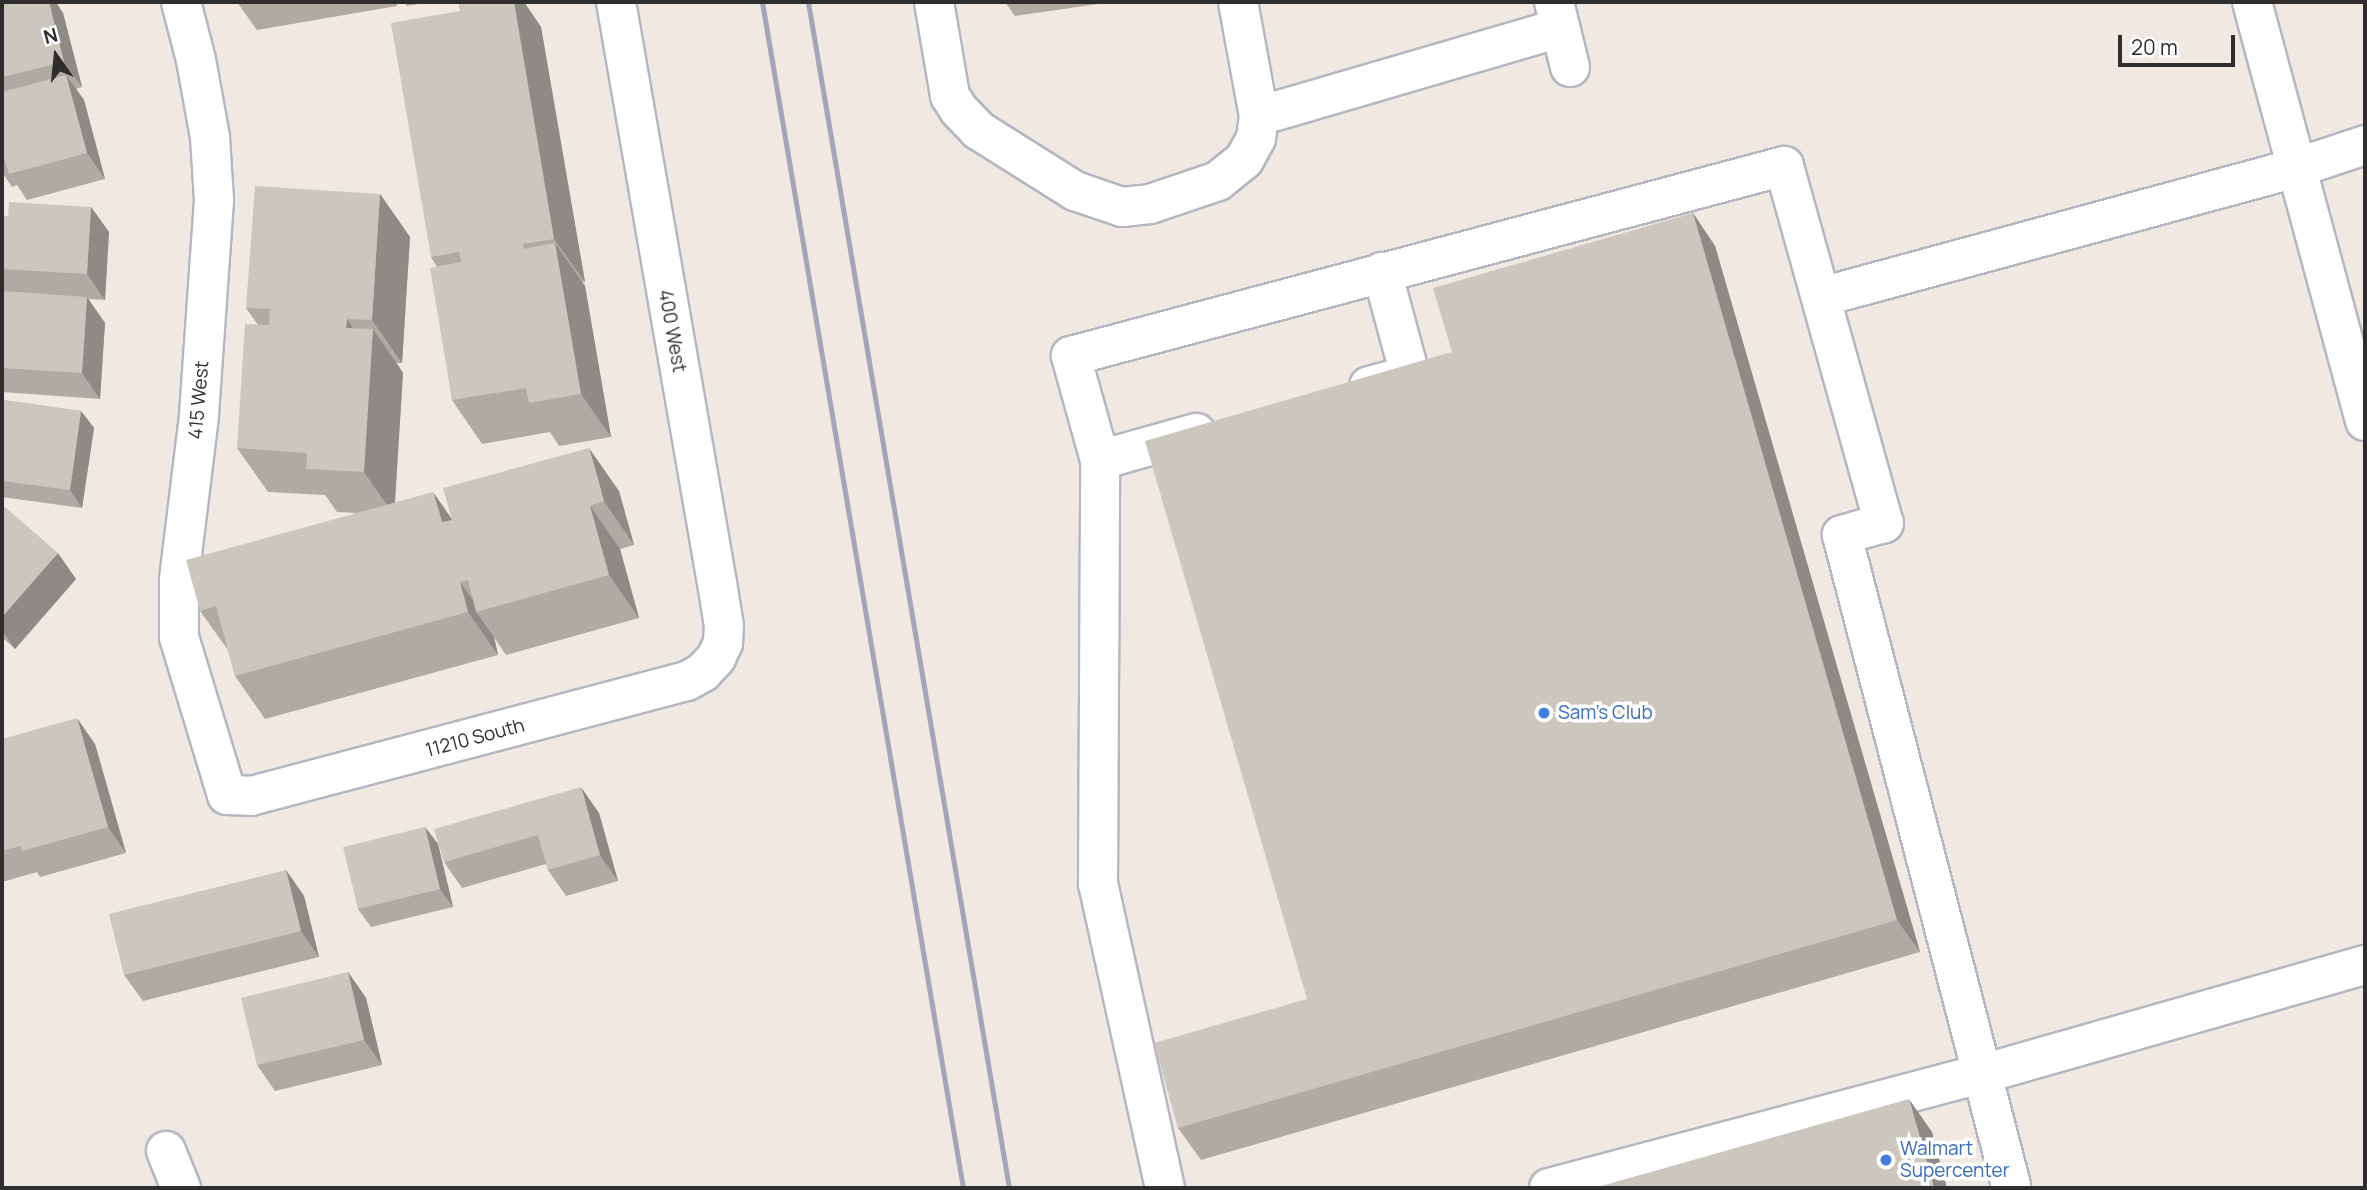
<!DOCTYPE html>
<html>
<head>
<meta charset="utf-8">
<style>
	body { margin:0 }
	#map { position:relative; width:2367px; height:1190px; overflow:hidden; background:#efe9e1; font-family:Manrope,sans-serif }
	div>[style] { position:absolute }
	.roads { filter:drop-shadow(2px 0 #b4b7c1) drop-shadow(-2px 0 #b4b7c1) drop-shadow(0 2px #b4b7c1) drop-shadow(0 -2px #b4b7c1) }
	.minor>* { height:38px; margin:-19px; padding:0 19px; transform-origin:19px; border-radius:19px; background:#fff }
	.rail>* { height:5px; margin:-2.5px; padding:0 2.5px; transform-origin:2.5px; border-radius:2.5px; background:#a3a6b8 }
	.wall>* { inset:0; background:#afaba4 }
	.shaded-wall>* { inset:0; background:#8e8b86 }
	.building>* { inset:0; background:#cbc7bf }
	.dots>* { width:19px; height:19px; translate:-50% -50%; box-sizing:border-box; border:4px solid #fff; border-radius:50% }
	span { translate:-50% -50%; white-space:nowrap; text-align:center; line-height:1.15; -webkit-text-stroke:7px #fff; paint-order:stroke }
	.street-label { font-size:19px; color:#2e2e2e }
	.shop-label { font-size:19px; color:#366cbe }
	.left { translate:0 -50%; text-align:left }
	.frame { position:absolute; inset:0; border:4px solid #2e2e2e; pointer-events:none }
	.north { position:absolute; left:21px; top:21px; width:70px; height:70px; -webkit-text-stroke:5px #fff; paint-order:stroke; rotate:345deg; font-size:19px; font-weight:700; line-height:28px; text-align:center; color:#2e2e2e }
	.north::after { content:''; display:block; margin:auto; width:24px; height:32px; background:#2e2e2e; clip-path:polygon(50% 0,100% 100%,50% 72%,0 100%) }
	.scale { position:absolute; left:2118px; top:35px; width:117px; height:32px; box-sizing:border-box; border:4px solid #2e2e2e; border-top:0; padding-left:9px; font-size:21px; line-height:24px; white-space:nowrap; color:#2e2e2e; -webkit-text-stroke:5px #fff; paint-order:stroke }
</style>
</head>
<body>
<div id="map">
	<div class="roads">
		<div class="minor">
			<i style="left:181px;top:2px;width:60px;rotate:75.5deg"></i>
			<i style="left:196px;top:60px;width:78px;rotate:79.7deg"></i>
			<i style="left:210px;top:137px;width:63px;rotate:86.4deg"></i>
			<i style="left:214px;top:200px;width:217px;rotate:94deg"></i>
			<i style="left:199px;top:416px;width:165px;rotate:97deg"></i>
			<i style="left:179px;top:580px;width:57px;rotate:90deg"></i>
			<i style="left:179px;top:637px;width:165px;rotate:73.1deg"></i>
			<i style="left:227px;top:795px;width:24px;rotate:2deg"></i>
			<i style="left:251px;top:796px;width:451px;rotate:-14.8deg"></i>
			<i style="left:687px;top:681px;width:18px;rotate:-29deg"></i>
			<i style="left:703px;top:672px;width:19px;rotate:-47deg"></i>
			<i style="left:716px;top:658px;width:17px;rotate:-65deg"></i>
			<i style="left:723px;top:643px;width:17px;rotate:-87deg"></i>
			<i style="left:724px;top:626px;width:44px;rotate:-99.2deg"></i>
			<i style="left:717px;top:583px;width:590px;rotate:-99.86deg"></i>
			<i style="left:934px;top:2px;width:95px;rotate:80.3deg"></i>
			<i style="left:950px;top:96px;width:17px;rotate:57deg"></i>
			<i style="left:959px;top:110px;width:28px;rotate:46deg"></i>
			<i style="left:978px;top:130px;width:115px;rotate:32.2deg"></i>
			<i style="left:1075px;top:191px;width:50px;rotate:18.8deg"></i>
			<i style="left:1122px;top:207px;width:28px;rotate:-6deg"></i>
			<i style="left:1150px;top:204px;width:72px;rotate:-18.7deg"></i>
			<i style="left:1218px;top:181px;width:33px;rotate:-39deg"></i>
			<i style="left:1244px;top:160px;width:25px;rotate:-61deg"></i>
			<i style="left:1256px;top:138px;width:22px;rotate:-82deg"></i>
			<i style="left:1259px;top:116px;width:314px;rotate:-16.3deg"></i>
			<i style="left:1238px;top:2px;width:116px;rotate:79.6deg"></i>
			<i style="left:1554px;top:2px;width:67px;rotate:76.2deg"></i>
			<i style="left:2252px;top:2px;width:434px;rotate:74.9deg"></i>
			<i style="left:1821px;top:297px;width:492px;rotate:-15.2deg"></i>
			<i style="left:2296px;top:168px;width:73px;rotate:-18.4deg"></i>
			<i style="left:1369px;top:386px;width:42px;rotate:-15deg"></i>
			<i style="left:1410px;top:375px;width:107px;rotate:-105.2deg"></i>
			<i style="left:1100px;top:460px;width:100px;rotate:-15.7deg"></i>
			<i style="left:166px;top:1151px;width:40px;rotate:68deg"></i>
			<i style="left:1165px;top:1188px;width:311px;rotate:-102.4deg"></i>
			<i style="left:1098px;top:884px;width:424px;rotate:-89.7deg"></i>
			<i style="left:1100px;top:460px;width:108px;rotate:-105.6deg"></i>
			<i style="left:1071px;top:356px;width:738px;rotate:-14.92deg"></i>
			<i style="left:1784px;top:166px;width:371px;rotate:74.4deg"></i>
			<i style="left:1884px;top:523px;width:44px;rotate:164.1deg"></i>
			<i style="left:1842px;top:535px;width:672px;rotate:75.43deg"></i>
			<i style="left:1549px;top:1188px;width:448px;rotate:-14.8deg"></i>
			<i style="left:1982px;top:1074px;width:398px;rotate:-15.9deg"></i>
		</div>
	</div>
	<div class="rail">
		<i style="left:762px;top:2px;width:1203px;rotate:80.38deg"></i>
		<i style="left:808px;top:2px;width:1203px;rotate:80.38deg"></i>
	</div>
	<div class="wall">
		<i style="clip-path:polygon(2px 2px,63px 13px,82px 87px,76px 89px,84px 100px,105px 179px,27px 200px,17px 185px,12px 187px,2px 172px)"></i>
		<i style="clip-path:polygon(237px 2px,396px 2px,397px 6px,257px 30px)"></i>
		<i style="clip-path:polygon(404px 2px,430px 2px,407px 6px)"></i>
		<i style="clip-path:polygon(459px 2px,524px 2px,541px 27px,585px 282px,582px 282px,585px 286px,611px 437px,559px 446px,550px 432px,482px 444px,452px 400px,437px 267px,431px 257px,460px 11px)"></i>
		<i style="clip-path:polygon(1005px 2px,1112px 2px,1015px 16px)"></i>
		<i style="clip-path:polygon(380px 194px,410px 237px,402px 363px,397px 363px,403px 373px,395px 503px,452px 520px,619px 491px,634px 545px,620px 549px,639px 618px,506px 655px,494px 637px,498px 655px,265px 719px,235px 676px,228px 650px,200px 611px,357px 513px,337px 512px,325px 495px,268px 492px,237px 448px,258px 325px,246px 308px)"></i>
		<i style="clip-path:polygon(91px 207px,109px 232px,105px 300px,88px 299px,105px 323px,100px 399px,2px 392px,2px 217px)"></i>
		<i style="clip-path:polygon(1693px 213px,1715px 246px,1920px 952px,1201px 1160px,1178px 1128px,1307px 999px,1452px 352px)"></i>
		<i style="clip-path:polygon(2px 400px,81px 411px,94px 428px,82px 508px,2px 497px)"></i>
		<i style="clip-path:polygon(2px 511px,76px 579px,15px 649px,2px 637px)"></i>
		<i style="clip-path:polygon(2px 739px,95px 744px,126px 853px,40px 877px,37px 872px,2px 882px)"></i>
		<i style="clip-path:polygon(599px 813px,618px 881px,566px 896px,548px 870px,546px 864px,462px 888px,444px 862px)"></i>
		<i style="clip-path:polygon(425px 827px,438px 844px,453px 907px,371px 927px,358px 909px)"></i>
		<i style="clip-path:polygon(286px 870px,304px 896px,319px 957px,143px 1001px,124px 975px)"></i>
		<i style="clip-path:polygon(348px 972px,366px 998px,382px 1065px,275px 1091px,257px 1065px)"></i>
	</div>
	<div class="shaded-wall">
		<i style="clip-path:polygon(49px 2px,56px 2px,63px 13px,82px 87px,64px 62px)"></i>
		<i style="clip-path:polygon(514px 2px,524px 2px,541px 27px,585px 282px,554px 239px)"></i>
		<i style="clip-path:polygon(66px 75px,84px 100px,105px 179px,87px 153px)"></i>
		<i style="clip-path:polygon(380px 194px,410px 237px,402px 363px,372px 320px)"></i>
		<i style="clip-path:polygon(91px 207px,109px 232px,105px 300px,87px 274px)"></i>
		<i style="clip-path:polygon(1693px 213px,1715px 246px,1920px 952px,1897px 920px)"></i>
		<i style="clip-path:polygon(555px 243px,585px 286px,611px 437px,581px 394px)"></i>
		<i style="clip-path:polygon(87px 297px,105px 323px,100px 399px,82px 373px)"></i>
		<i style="clip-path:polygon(347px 319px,371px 354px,373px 329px,403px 373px,394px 515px,364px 472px,346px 328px)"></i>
		<i style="clip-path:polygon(81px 411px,94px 428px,82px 508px,70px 490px)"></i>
		<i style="clip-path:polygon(589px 448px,619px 491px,634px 545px,604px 501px)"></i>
		<i style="clip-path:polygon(433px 492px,463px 535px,442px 522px)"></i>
		<i style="clip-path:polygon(590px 506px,620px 549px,639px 618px,609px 575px)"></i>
		<i style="clip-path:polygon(58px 553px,76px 579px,15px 649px,2px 630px,2px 617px)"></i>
		<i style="clip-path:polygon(460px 582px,480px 610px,476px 612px,494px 637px,498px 655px,468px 612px)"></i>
		<i style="clip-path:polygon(77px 718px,95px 744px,126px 853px,108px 827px)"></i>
		<i style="clip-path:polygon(581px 787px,599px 813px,618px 881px,600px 855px)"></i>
		<i style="clip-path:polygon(425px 827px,438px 844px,453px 907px,440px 889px)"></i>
		<i style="clip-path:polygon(286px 870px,304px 896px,319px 957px,301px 931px)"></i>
		<i style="clip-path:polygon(348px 972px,366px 998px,382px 1065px,364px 1040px)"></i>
		<i style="clip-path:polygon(1909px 1099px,1932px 1132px,1947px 1188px,1934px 1188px)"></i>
	</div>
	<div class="building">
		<i style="clip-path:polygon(2px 2px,49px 2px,64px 62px,2px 77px)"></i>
		<i style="clip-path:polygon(459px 2px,514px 2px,554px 239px,523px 244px,524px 249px,555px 243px,581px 394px,529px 403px,526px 388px,452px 400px,430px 268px,461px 262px,459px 252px,431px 257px,391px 23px,460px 11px)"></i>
		<i style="clip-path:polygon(66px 75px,87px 153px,9px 174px,4px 158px,2px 159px,2px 92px)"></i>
		<i style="clip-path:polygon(255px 186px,380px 194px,372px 320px,347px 319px,346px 328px,373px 329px,364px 472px,306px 469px,307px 453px,237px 448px,245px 324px,269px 325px,270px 309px,246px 308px)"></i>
		<i style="clip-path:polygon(9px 202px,91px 207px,87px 274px,2px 269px,2px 217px,8px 217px)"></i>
		<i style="clip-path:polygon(1693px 213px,1897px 920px,1178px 1128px,1154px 1043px,1307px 999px,1145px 441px,1452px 352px,1433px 288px)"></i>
		<i style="clip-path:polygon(2px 291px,87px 297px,82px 373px,2px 368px)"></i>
		<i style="clip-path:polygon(2px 400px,81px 411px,70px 490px,2px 481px)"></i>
		<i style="clip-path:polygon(589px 448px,604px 501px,590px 506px,609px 575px,476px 612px,468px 580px,460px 582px,468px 612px,235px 676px,216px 606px,200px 611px,186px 560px,433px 492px,442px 522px,452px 520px,443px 488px)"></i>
		<i style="clip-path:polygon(5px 507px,58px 553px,2px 617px,2px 511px)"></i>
		<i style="clip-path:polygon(77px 718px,108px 827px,22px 851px,21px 846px,2px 851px,2px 739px)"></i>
		<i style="clip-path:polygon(581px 787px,600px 855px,548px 870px,538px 835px,444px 862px,434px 829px)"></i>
		<i style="clip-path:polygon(425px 827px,440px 889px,358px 909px,343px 847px)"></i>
		<i style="clip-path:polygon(286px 870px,301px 931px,124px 975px,109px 914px)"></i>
		<i style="clip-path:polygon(348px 972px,364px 1040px,257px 1065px,241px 998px)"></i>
		<i style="clip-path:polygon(1909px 1099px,1934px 1188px,1594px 1188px)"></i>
	</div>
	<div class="dots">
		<i style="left:1544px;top:713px;background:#3f7fe0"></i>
		<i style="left:1886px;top:1160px;background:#3f7fe0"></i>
	</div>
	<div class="street-label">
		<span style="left:672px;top:331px;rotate:80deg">400 West</span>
		<span style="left:199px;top:400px;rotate:-85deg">415 West</span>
		<span style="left:475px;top:738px;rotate:-15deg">11210 South</span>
	</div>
	<div class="shop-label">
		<span class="left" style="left:1558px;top:713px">Sam's Club</span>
		<span class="left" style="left:1900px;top:1160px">Walmart<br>Supercenter</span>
	</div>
	<div class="frame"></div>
	<div class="north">N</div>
	<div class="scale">20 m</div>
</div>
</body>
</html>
